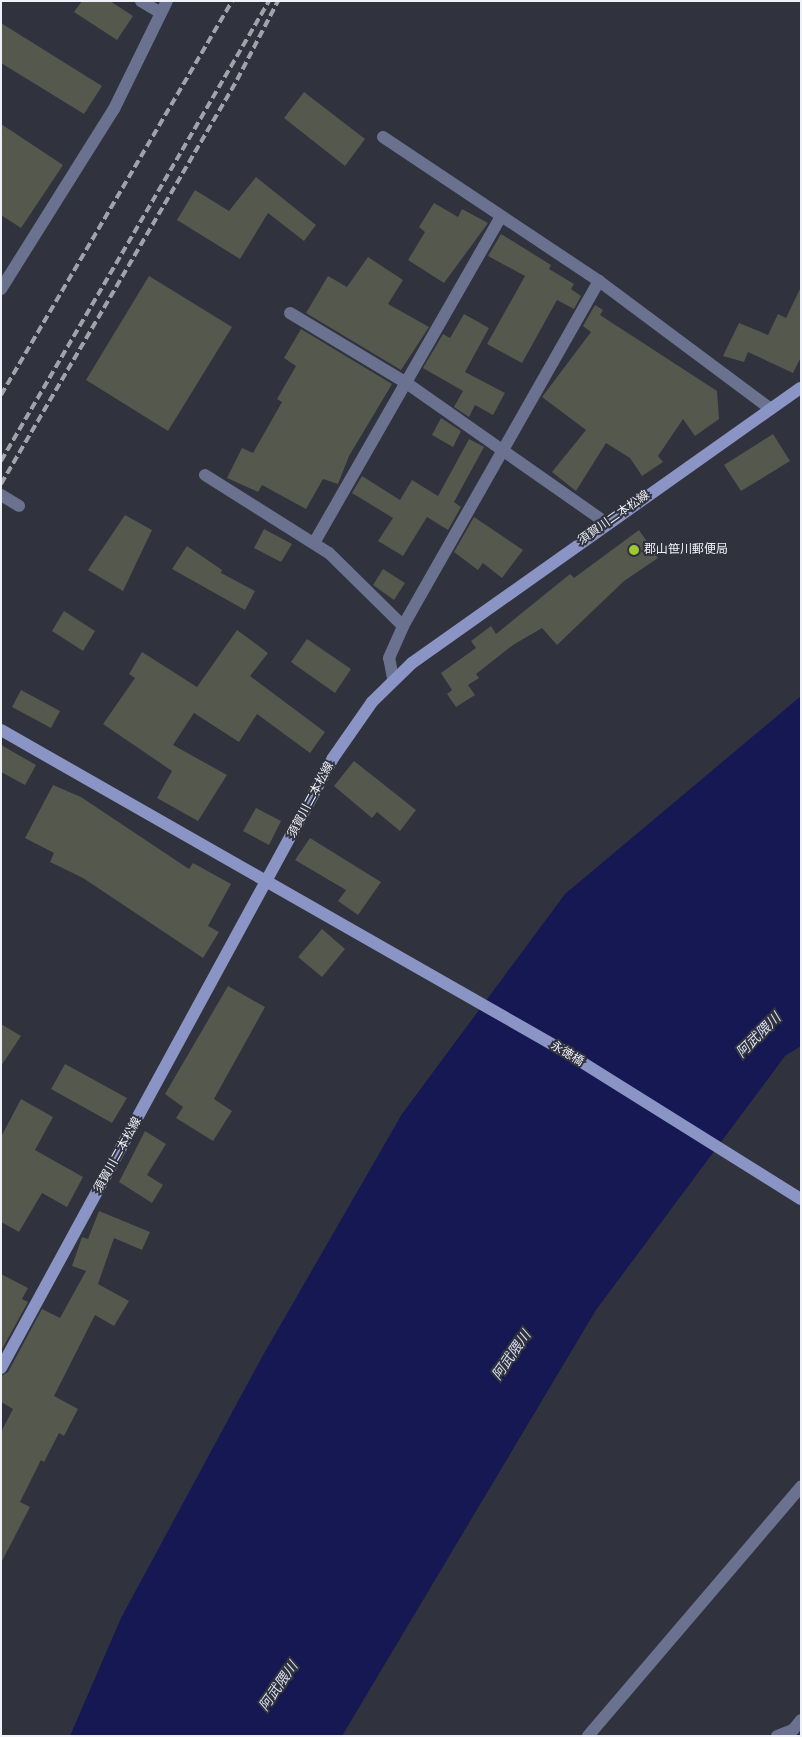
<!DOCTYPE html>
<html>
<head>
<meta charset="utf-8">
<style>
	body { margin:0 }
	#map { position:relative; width:802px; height:1737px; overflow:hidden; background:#30323d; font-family:Helvetica,"Noto Sans JP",sans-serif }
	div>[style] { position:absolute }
	.water>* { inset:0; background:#161854 }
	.building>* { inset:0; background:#54584d }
	.street>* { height:12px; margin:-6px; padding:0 6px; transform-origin:6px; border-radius:6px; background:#6b7290 }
	.secondary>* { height:12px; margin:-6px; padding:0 6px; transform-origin:6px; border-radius:6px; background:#8a95c5 }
	.rail>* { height:4px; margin-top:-2px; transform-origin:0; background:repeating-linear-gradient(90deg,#a1a3ac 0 8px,transparent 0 12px) }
	.dots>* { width:14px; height:14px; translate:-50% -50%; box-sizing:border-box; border:2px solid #30323d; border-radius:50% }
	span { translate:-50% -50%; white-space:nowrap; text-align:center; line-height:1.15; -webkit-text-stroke:4px #30323d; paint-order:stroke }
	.street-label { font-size:12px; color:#eff1f8 }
	.poi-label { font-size:12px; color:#eff1f8 }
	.left { translate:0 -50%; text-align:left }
	.water-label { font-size:14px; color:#dadff2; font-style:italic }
	.frame { position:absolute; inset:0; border:2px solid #eff1f8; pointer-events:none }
</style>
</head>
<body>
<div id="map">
	<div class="water">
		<i style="clip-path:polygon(801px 696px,801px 1046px,785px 1056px,596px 1310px,342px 1736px,70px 1736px,121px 1618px,262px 1357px,402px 1114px,565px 894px)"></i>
	</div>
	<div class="building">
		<i style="clip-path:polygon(82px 1px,110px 1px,133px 16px,117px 40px,74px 12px)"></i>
		<i style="clip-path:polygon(1px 23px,102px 86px,84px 114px,1px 63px)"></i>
		<i style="clip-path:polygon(304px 92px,365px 139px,345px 166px,284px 118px)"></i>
		<i style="clip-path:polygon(1px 124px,63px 165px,21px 228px,1px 215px)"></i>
		<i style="clip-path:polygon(256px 177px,316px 225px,304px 241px,268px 213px,240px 259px,177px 220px,195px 190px,229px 211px)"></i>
		<i style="clip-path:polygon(434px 203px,458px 217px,462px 209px,488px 223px,444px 283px,408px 260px,425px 232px,419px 227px)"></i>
		<i style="clip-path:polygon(501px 234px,551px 265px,549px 269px,574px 284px,571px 289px,581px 296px,574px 309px,557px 300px,522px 363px,487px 344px,525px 276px,488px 256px)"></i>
		<i style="clip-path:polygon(368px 257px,403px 280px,388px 304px,429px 327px,401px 370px,306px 313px,328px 276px,347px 287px)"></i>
		<i style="clip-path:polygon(149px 276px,232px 327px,168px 431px,86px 380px)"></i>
		<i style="clip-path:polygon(801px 287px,801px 357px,793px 373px,748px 352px,744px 362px,723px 356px,739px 323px,768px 335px,778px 314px,786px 318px)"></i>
		<i style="clip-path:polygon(595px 305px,603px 310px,600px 315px,717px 391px,719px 419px,695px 436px,683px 419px,658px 456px,663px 462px,642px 476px,630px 458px,606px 443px,576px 491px,552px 472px,586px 430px,542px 397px,591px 332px,583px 326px)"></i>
		<i style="clip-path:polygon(464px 314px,489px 328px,465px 372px,505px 393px,493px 415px,475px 405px,469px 417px,454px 407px,463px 391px,423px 368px,443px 334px,450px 338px)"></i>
		<i style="clip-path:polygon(301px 329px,392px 384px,349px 456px,338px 484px,323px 479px,306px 509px,262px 485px,258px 492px,227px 478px,242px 448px,253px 453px,282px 402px,277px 399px,296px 366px,284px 358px)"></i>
		<i style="clip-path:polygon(441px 418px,461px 431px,453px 447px,432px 435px)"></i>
		<i style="clip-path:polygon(773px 434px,790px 461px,741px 491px,724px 465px)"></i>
		<i style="clip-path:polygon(469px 439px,484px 447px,454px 502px,461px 507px,448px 530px,427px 517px,403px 556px,378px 541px,393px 518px,352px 493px,362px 476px,400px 500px,412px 480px,438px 496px)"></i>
		<i style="clip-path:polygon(125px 515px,152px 530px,123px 591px,88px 570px)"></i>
		<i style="clip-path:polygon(474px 517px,523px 550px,502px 578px,483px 563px,478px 570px,454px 552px)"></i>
		<i style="clip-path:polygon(264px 529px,292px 544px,281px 562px,254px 548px)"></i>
		<i style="clip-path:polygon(639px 530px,658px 558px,624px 581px,557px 645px,542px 628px,513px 645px,476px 674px,479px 678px,468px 685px,475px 695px,456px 707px,447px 694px,452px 690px,441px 673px,476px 648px,471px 641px,491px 626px,496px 634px,570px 574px,574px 578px)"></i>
		<i style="clip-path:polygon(187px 546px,222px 570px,221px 573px,255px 591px,245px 610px,172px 569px)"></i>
		<i style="clip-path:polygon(383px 569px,405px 583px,394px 600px,373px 585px)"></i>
		<i style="clip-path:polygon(64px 611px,95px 631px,83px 651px,52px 631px)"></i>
		<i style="clip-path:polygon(237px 630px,268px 653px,250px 676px,325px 732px,310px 753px,257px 714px,239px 742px,194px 713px,173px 745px,227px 775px,198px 821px,157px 798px,172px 771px,103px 724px,135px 678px,129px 674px,142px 652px,197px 687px)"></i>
		<i style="clip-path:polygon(307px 639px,351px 669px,335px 693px,291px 662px)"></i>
		<i style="clip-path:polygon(21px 690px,60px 711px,51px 728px,12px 707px)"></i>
		<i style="clip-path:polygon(1px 745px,36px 765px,25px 785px,1px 772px)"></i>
		<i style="clip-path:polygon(354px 761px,416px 810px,400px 831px,377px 812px,372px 818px,334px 786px)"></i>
		<i style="clip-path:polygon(53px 785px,81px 797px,189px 869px,193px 863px,231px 884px,208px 926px,219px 932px,203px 958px,83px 878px,50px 862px,54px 853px,25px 838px)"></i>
		<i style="clip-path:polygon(256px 808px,281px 821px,269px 845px,243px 831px)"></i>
		<i style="clip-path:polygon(310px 838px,381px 882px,358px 915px,338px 901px,346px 890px,295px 860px)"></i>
		<i style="clip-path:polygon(322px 929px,345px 949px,322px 977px,298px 957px)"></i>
		<i style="clip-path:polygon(228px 986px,265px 1007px,214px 1099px,232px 1111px,213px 1141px,176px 1118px,183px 1107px,165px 1094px)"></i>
		<i style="clip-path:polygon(1px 1024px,21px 1036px,1px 1066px)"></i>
		<i style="clip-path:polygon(65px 1064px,127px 1098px,112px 1123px,51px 1089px)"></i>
		<i style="clip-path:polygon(21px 1099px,53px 1117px,35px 1150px,83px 1177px,67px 1207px,42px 1193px,19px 1232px,1px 1222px,1px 1137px)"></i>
		<i style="clip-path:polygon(145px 1131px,166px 1144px,147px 1175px,163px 1185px,152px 1203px,119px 1182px)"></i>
		<i style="clip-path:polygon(99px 1211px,150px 1232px,142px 1250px,114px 1238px,98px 1284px,129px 1301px,114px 1326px,95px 1315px,54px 1396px,78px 1409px,64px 1436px,59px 1433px,44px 1462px,41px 1460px,20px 1502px,30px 1507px,1px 1563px,1px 1432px,13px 1409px,1px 1402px,1px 1376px,8px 1372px,42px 1309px,60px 1318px,86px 1271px,72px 1266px,82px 1237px,88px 1239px)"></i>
		<i style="clip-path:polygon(1px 1274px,28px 1288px,22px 1299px,28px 1302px,1px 1351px)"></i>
	</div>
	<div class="street">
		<i style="left:141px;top:1px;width:23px;rotate:31deg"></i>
		<i style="left:383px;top:137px;width:260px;rotate:33.7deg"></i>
		<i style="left:599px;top:281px;width:214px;rotate:36.7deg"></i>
		<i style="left:1px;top:289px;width:213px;rotate:-57.9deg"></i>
		<i style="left:114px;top:109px;width:120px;rotate:-63.9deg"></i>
		<i style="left:290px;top:313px;width:134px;rotate:31deg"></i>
		<i style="left:405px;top:382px;width:246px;rotate:35deg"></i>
		<i style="left:205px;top:475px;width:146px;rotate:32.2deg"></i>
		<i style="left:329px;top:553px;width:104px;rotate:44.6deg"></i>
		<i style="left:1px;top:495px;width:21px;rotate:31deg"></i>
		<i style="left:314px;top:543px;width:376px;rotate:-60.2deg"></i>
		<i style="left:393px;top:678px;width:20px;rotate:-101deg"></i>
		<i style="left:389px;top:658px;width:35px;rotate:-66deg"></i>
		<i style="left:403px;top:626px;width:397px;rotate:-60.4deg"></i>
		<i style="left:588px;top:1736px;width:328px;rotate:-49.5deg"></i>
		<i style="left:777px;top:1736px;width:17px;rotate:-21deg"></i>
		<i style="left:793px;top:1730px;width:13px;rotate:-51deg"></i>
	</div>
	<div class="secondary">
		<i style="left:1px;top:730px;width:648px;rotate:29.69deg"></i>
		<i style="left:564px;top:1051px;width:279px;rotate:32deg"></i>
		<i style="left:1px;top:1368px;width:694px;rotate:-61.44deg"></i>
		<i style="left:333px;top:758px;width:68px;rotate:-55.1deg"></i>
		<i style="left:372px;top:702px;width:56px;rotate:-44.3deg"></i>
		<i style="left:412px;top:663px;width:476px;rotate:-35.3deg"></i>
	</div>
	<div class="rail">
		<i style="left:1px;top:395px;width:457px;rotate:-59.6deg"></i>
		<i style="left:1px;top:461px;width:532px;rotate:-59.77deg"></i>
		<i style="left:1px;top:484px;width:468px;rotate:-59.7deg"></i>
		<i style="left:237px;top:80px;width:89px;rotate:-62.6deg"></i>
	</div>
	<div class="dots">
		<i style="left:634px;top:550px;background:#9eca2e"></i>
	</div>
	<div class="street-label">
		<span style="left:614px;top:518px;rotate:-35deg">須賀川二本松線</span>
		<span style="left:311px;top:800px;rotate:-62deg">須賀川二本松線</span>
		<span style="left:567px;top:1054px;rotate:31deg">永徳橋</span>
		<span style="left:118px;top:1155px;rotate:-61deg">須賀川二本松線</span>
	</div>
	<div class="poi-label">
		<span class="left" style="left:644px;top:550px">郡山笹川郵便局</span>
	</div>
	<div class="water-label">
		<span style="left:758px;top:1035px;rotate:-45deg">阿武隈川</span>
		<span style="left:511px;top:1355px;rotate:-55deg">阿武隈川</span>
		<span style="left:278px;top:1686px;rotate:-55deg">阿武隈川</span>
	</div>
	<div class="frame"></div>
</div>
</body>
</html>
